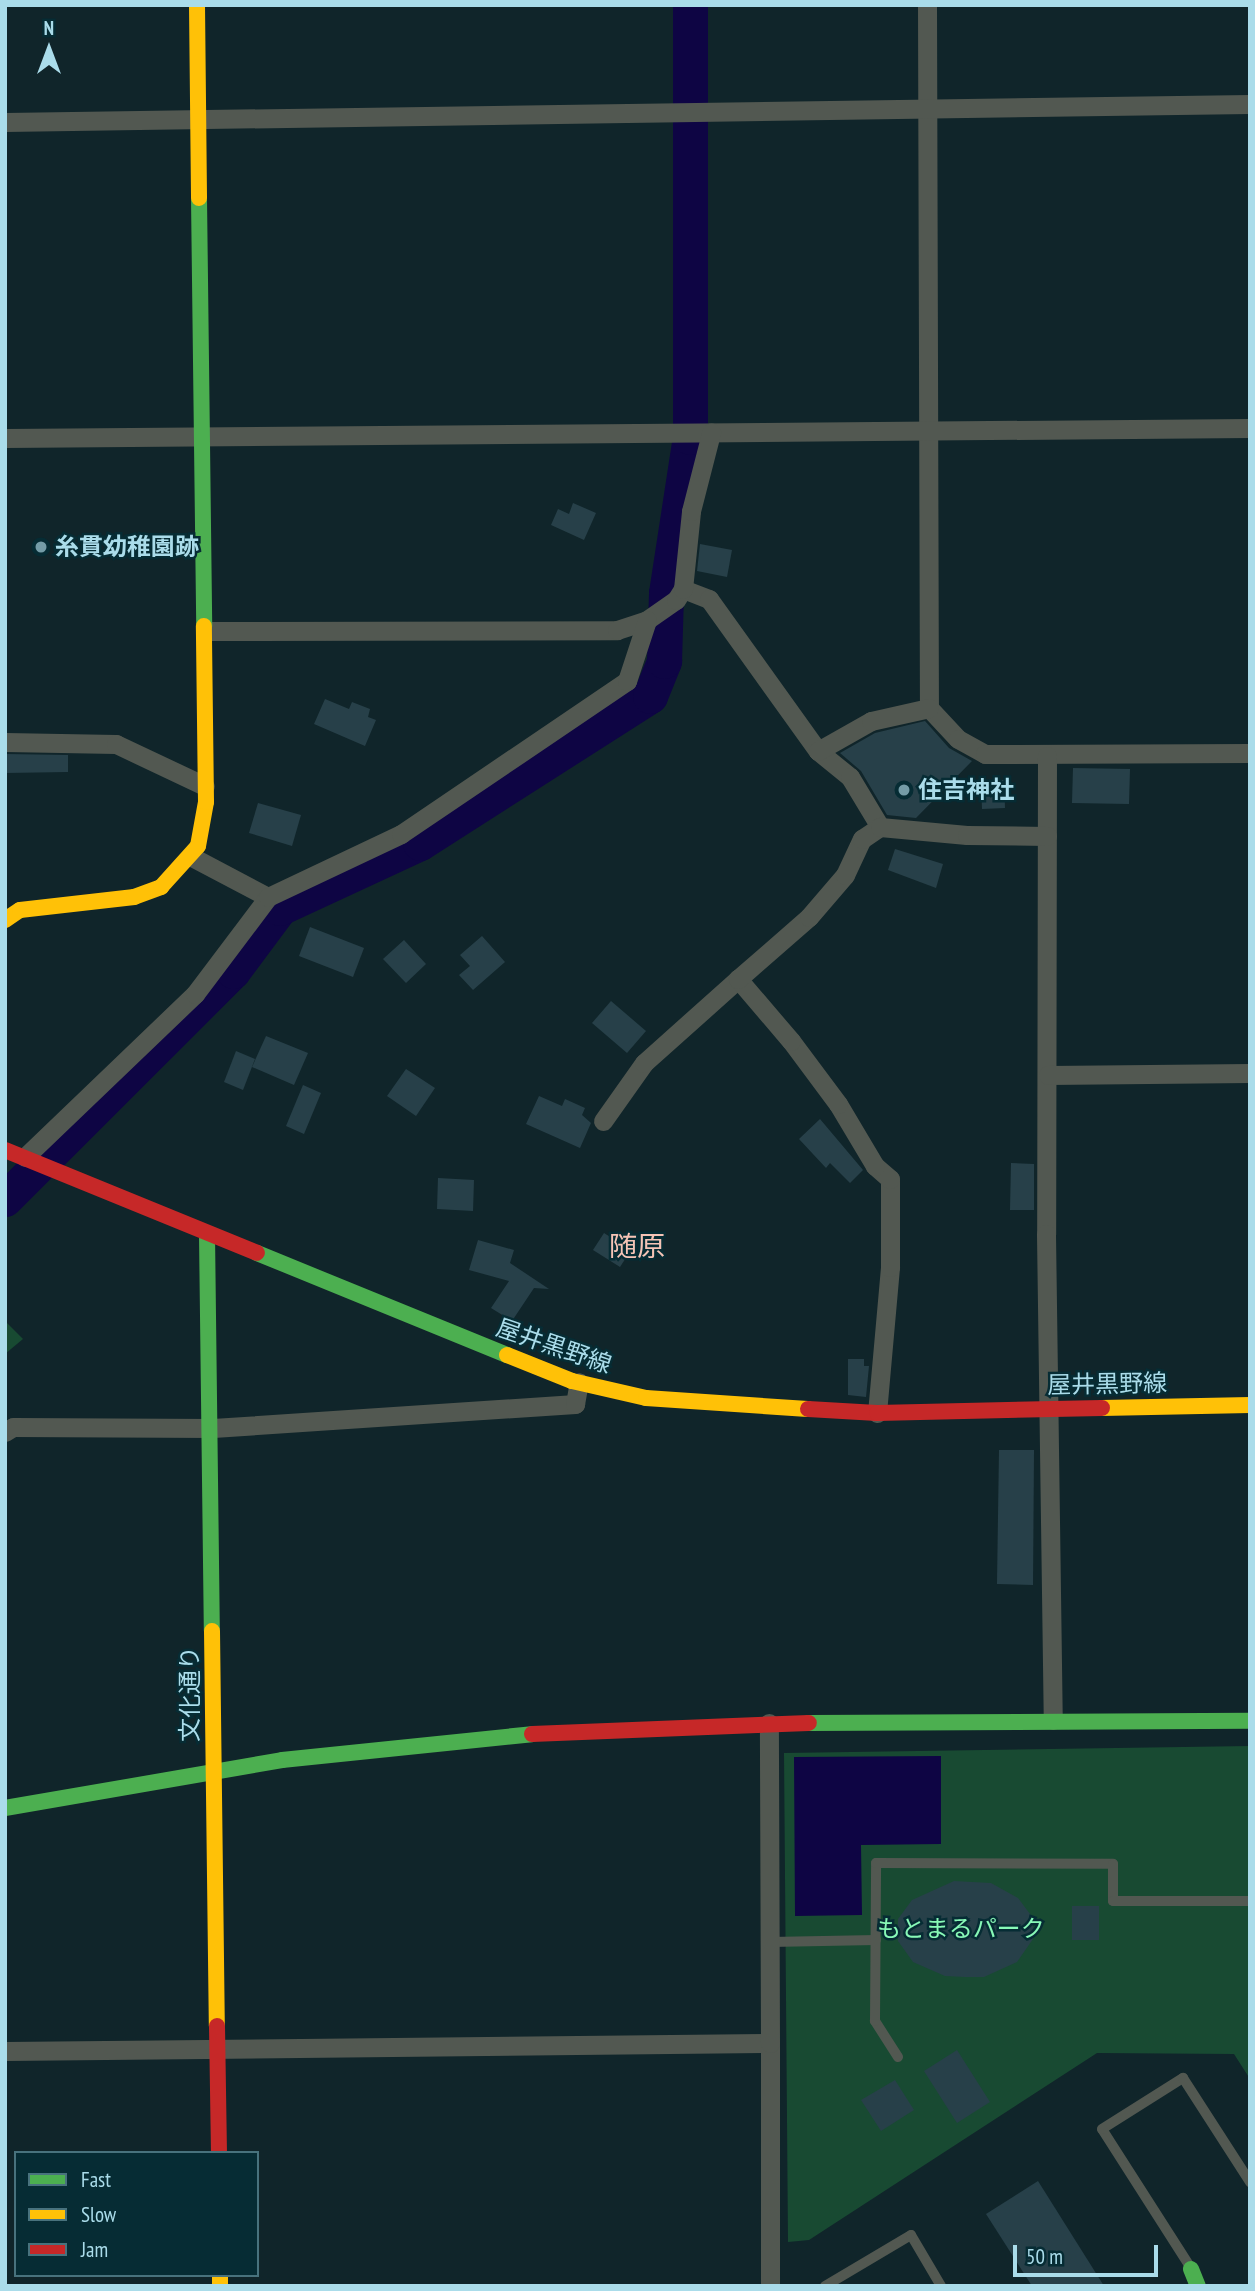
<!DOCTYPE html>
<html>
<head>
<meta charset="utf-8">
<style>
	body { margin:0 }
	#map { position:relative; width:1255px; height:2291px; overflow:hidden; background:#10252a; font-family:"PT Sans Narrow","Noto Sans JP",sans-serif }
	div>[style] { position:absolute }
	.green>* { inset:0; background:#184a32 }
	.water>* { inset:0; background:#0e0544 }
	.river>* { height:35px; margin:-17.5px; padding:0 17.5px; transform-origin:17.5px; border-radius:17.5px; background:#0e0544 }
	.building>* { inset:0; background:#274049 }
	.lane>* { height:10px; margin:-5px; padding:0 5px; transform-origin:5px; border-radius:5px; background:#525851 }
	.street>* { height:19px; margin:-9.5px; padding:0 9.5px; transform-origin:9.5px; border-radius:9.5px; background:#525851 }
	.fast>* { height:16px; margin:-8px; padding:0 8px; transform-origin:8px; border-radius:8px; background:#4caf50 }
	.slow>* { height:16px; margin:-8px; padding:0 8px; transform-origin:8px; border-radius:8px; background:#ffc107 }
	.jam>* { height:16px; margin:-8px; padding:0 8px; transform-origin:8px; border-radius:8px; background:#c62828 }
	.dots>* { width:19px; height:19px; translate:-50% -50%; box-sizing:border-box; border:4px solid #062c34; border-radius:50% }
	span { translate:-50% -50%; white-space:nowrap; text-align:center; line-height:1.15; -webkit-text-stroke:5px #062c34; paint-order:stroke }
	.poi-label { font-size:24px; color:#aadcea; font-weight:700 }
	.left { translate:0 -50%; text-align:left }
	.street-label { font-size:24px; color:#aadcea }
	.park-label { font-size:24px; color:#88f9b7 }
	.quarter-label { font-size:28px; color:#f5c4b6 }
	.frame { position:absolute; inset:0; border:7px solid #aadcea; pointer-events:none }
	.legend { position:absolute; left:14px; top:2151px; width:245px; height:126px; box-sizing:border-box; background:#062c34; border:2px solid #48727d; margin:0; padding:9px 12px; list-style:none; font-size:21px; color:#aadcea }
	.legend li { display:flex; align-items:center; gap:14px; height:35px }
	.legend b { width:35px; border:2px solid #48727d }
	.north { position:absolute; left:14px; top:14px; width:70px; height:70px; -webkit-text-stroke:5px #062c34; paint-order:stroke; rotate:0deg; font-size:19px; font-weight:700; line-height:28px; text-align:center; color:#aadcea }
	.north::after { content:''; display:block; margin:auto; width:24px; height:32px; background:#aadcea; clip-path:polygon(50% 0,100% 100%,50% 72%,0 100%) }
	.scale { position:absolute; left:1013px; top:2245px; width:145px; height:32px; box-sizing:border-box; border:4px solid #aadcea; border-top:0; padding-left:9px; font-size:21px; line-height:24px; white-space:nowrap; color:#aadcea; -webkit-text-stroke:5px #062c34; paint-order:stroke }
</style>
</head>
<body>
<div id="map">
	<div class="green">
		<i style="clip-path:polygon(5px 1321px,23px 1339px,5px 1354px)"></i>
		<i style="clip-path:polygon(1250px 1746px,1250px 2079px,1234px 2054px,1097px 2053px,809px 2240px,788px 2242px,784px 1753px)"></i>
	</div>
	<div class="water">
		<i style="clip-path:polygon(941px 1756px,941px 1844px,861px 1845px,862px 1915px,795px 1916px,794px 1757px)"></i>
	</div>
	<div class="river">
		<i style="left:5px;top:1199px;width:322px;rotate:-45deg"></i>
		<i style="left:233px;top:971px;width:79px;rotate:-53.3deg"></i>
		<i style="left:280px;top:908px;width:154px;rotate:-24.9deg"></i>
		<i style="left:420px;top:843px;width:273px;rotate:-32.6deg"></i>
		<i style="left:650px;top:696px;width:38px;rotate:-68deg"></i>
		<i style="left:664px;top:661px;width:68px;rotate:-88.3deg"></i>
		<i style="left:666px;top:593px;width:158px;rotate:-81.3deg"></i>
		<i style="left:690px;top:437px;width:432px;rotate:-90deg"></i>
	</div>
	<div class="building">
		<i style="clip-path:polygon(573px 503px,596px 513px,584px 540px,551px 525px,558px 509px,569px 514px)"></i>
		<i style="clip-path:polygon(700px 544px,732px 550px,727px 577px,697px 571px)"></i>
		<i style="clip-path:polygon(325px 699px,349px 709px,352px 702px,370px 709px,368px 717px,376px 720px,365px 746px,314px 724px)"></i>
		<i style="clip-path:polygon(925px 721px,949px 748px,972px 761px,916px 818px,887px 815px,861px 771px,840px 753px,875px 733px)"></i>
		<i style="clip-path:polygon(5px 754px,68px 755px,68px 772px,5px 773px)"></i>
		<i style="clip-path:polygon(1073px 768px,1130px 769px,1129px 804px,1072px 803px)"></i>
		<i style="clip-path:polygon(981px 780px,1004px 780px,1005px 808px,982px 809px)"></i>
		<i style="clip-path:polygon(258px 803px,301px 815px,292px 846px,249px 833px)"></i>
		<i style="clip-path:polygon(895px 849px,943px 864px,936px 888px,888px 870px)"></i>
		<i style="clip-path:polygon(310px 927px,364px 948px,353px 977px,299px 956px)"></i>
		<i style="clip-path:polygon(482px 936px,505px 962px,473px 990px,459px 975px,470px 966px,460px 955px)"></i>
		<i style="clip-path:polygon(404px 940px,426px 964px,406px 983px,383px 959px)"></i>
		<i style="clip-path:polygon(611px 1001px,646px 1031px,627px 1053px,592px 1023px)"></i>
		<i style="clip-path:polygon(266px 1036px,308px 1053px,294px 1085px,252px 1067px)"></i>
		<i style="clip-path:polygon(236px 1051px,255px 1059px,243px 1090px,224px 1082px)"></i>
		<i style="clip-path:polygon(406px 1069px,435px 1088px,416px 1116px,387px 1096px)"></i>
		<i style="clip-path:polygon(303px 1085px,321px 1093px,304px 1134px,286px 1126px)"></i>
		<i style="clip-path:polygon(539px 1096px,562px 1106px,565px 1099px,585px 1108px,582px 1115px,591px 1123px,580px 1148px,526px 1124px)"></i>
		<i style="clip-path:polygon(820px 1119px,863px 1170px,850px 1183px,830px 1163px,826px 1168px,799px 1139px)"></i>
		<i style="clip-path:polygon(1011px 1163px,1034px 1164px,1034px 1210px,1010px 1210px)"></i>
		<i style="clip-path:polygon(438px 1178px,474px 1180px,473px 1211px,437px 1209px)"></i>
		<i style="clip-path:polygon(604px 1233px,631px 1250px,620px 1267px,593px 1250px)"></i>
		<i style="clip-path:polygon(478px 1240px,514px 1250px,510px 1263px,549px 1289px,534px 1288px,512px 1321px,491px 1308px,509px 1281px,469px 1270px)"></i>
		<i style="clip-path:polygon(848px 1359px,864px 1359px,864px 1366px,869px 1366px,866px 1397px,848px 1395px)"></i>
		<i style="clip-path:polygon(999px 1450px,1034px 1450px,1033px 1585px,997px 1584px)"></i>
		<i style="clip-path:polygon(954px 1881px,991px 1883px,1018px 1898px,1033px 1918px,1033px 1939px,1017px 1962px,984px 1977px,965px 1977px,945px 1976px,913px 1962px,898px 1941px,898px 1919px,912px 1900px)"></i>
		<i style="clip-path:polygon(1072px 1906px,1099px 1906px,1099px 1940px,1072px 1940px)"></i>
		<i style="clip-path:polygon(957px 2050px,990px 2102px,957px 2123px,924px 2071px)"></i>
		<i style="clip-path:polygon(895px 2080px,914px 2110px,881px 2131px,861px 2100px)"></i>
		<i style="clip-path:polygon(1038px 2181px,1104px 2286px,1032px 2286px,986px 2214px)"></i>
	</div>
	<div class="lane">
		<i style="left:770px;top:1942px;width:106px;rotate:-1.1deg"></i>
		<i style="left:898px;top:2057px;width:43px;rotate:-122.6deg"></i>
		<i style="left:875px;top:2021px;width:158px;rotate:-89.6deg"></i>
		<i style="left:876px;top:1863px;width:237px;rotate:0.2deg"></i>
		<i style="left:1113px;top:1864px;width:37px;rotate:90deg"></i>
		<i style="left:1113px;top:1901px;width:137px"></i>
		<i style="left:1189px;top:2265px;width:161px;rotate:-122.6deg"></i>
		<i style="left:1102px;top:2129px;width:96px;rotate:-32.2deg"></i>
		<i style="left:1183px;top:2078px;width:124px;rotate:57.2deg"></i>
		<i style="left:825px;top:2286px;width:100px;rotate:-30.7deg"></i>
		<i style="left:911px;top:2235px;width:59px;rotate:59.5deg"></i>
	</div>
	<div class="street">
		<i style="left:927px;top:5px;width:703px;rotate:89.84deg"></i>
		<i style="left:929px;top:708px;width:42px;rotate:46.9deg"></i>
		<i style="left:958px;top:739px;width:31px;rotate:29deg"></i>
		<i style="left:985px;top:754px;width:265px;rotate:-0.2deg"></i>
		<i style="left:5px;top:122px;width:1245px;rotate:-0.83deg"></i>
		<i style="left:5px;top:438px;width:1245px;rotate:-0.46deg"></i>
		<i style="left:683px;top:589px;width:28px;rotate:21deg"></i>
		<i style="left:709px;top:599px;width:187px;rotate:54.4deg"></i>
		<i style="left:818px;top:751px;width:41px;rotate:39.1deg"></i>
		<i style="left:850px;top:777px;width:58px;rotate:59deg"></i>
		<i style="left:205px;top:631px;width:412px;rotate:-0.1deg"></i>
		<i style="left:617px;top:630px;width:32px;rotate:-18deg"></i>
		<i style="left:647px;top:620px;width:35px;rotate:-35deg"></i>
		<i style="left:676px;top:600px;width:13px;rotate:-58deg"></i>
		<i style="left:683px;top:589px;width:78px;rotate:-84.1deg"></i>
		<i style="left:691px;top:511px;width:81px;rotate:-75.6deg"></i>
		<i style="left:5px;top:742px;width:111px;rotate:1deg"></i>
		<i style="left:116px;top:744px;width:98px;rotate:25.3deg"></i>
		<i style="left:818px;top:751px;width:61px;rotate:-29.5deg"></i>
		<i style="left:871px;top:721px;width:59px;rotate:-12.6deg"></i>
		<i style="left:1047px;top:756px;width:478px;rotate:90.1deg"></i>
		<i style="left:1046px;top:1234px;width:486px;rotate:89.2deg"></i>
		<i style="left:192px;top:857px;width:86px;rotate:27.8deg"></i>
		<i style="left:1048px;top:1075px;width:202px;rotate:-0.6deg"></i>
		<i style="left:603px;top:1121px;width:71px;rotate:-54.7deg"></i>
		<i style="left:644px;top:1063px;width:126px;rotate:-41.8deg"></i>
		<i style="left:25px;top:1157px;width:236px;rotate:-43.8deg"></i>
		<i style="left:195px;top:994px;width:121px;rotate:-53deg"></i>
		<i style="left:268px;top:897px;width:147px;rotate:-25.3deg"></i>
		<i style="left:401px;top:834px;width:273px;rotate:-34.1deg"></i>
		<i style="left:627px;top:681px;width:64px;rotate:-71.8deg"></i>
		<i style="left:877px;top:1413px;width:147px;rotate:-84.9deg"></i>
		<i style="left:890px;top:1267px;width:88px;rotate:-90deg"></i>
		<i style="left:890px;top:1179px;width:20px;rotate:-139deg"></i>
		<i style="left:875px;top:1166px;width:72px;rotate:-120.8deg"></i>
		<i style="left:838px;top:1104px;width:79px;rotate:-126.7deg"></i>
		<i style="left:791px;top:1041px;width:82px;rotate:-130.5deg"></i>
		<i style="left:738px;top:979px;width:94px;rotate:-41.1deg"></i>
		<i style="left:809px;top:917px;width:55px;rotate:-49.4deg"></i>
		<i style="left:845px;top:875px;width:40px;rotate:-65deg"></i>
		<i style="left:862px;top:839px;width:22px;rotate:-34deg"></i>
		<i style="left:880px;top:827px;width:87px;rotate:5.3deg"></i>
		<i style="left:967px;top:835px;width:80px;rotate:0.7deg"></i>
		<i style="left:5px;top:1432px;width:9px;rotate:-32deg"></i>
		<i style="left:13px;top:1427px;width:200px;rotate:0.3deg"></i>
		<i style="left:213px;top:1428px;width:363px;rotate:-3.8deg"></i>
		<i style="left:575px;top:1404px;width:22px;rotate:-80deg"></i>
		<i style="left:770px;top:2043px;width:243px;rotate:90deg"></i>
		<i style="left:5px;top:2051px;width:765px;rotate:-0.6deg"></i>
		<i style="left:770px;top:2043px;width:320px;rotate:-90.2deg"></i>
	</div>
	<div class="fast">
		<i style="left:199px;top:198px;width:428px;rotate:89.3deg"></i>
		<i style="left:207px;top:1234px;width:397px;rotate:89.3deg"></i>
		<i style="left:257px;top:1253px;width:270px;rotate:22.2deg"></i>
		<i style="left:809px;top:1723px;width:441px;rotate:-0.3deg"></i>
		<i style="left:5px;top:1808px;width:281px;rotate:-9.8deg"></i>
		<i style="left:282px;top:1760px;width:251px;rotate:-5.9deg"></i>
		<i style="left:1191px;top:2269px;width:18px;rotate:68deg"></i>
	</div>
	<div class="slow">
		<i style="left:197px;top:5px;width:193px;rotate:89.4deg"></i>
		<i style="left:5px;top:920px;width:18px;rotate:-34deg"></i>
		<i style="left:20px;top:910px;width:115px;rotate:-6.5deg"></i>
		<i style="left:134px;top:897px;width:29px;rotate:-20deg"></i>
		<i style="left:161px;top:887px;width:55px;rotate:-47.9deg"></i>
		<i style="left:198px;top:846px;width:45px;rotate:-79.7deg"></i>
		<i style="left:206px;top:802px;width:176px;rotate:-90.7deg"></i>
		<i style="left:507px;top:1355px;width:70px;rotate:21.8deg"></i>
		<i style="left:572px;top:1381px;width:76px;rotate:12.9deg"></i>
		<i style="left:646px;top:1398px;width:162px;rotate:3.9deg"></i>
		<i style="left:1102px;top:1408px;width:148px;rotate:-1.2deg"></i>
		<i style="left:212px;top:1631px;width:395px;rotate:89.3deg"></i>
		<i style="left:220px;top:2275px;width:11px;rotate:90deg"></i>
	</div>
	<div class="jam">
		<i style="left:5px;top:1150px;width:272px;rotate:22.2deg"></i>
		<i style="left:808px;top:1409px;width:69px;rotate:3.3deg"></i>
		<i style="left:877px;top:1413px;width:225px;rotate:-1.3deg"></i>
		<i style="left:532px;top:1734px;width:277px;rotate:-2.3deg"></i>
		<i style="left:217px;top:2026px;width:127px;rotate:89.1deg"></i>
	</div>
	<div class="dots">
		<i style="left:41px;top:547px;background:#749ca7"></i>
		<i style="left:904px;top:790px;background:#749ca7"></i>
	</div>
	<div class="poi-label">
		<span class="left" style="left:55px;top:547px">糸貫幼稚園跡</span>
		<span class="left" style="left:918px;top:790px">住吉神社</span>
	</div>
	<div class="street-label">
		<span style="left:554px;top:1346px;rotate:19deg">屋井黒野線</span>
		<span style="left:1107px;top:1384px;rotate:-1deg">屋井黒野線</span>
		<span style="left:190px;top:1694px;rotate:-90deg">文化通り</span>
	</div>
	<div class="park-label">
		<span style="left:961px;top:1929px">もとまるパーク</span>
	</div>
	<div class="quarter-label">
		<span style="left:637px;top:1246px">随原</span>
	</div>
	<div class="frame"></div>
	<ul class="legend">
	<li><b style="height:9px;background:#4caf50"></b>Fast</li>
	<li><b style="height:9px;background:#ffc107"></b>Slow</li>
	<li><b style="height:9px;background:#c62828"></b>Jam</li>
	</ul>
	<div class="north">N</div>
	<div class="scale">50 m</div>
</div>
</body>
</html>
